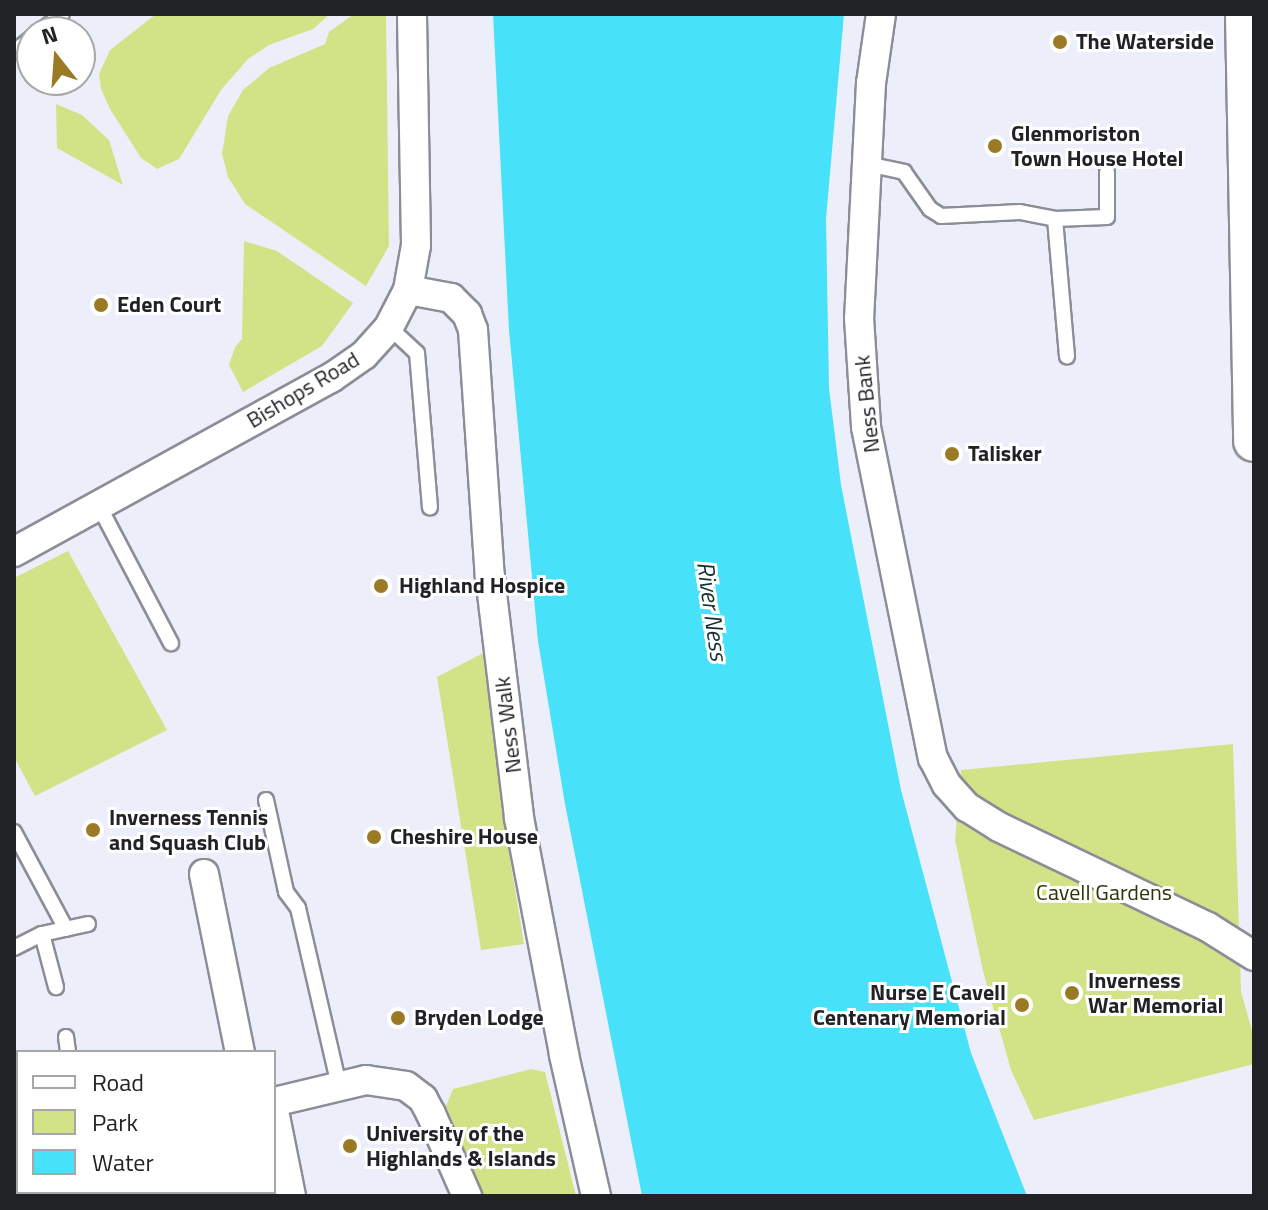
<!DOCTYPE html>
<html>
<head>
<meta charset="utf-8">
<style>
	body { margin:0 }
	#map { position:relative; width:1268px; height:1210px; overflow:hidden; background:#eceffa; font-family:"Titillium Web",sans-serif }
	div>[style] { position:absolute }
	.green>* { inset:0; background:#d2e387 }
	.water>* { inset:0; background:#47e1fa }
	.roads { filter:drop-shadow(2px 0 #8b8d97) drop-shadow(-2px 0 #8b8d97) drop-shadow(0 2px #8b8d97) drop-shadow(0 -2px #8b8d97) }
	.lane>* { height:14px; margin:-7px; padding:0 7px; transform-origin:7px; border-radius:7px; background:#fff }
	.street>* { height:28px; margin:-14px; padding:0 14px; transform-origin:14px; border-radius:14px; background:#fff }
	.secondary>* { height:40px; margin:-20px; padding:0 20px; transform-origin:20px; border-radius:20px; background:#fff }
	.dots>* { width:22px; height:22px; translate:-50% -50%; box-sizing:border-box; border:4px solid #fff; border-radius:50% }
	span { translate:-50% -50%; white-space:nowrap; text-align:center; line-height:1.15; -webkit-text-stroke:6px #fff; paint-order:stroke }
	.poi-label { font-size:22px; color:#212226; font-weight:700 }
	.left { translate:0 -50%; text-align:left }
	.right { translate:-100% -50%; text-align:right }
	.street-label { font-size:22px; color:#212226 }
	.park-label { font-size:22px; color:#2d3408 }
	.water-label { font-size:24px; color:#162f33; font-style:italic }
	.frame { position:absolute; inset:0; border:16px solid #212226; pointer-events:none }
	.legend { position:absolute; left:16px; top:1050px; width:260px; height:144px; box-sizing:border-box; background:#fff; border:2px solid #a6a7a8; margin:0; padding:10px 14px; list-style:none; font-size:24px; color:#212226 }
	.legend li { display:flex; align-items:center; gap:16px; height:40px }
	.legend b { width:40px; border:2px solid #a6a7a8 }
	.north { position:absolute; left:16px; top:16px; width:80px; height:80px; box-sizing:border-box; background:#fff; border:2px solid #a6a7a8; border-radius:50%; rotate:343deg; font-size:22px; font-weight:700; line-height:32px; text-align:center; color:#212226 }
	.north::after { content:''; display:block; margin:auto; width:28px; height:36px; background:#9a7a24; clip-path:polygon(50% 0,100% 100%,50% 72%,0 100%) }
</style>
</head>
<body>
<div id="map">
	<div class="green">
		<i style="clip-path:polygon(156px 14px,330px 14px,313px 29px,269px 45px,248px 59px,221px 90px,179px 159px,157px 169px,141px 158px,110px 109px,101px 89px,99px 74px,110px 50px)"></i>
		<i style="clip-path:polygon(354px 14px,386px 14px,389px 246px,366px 286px,245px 204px,228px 177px,222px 154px,228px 116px,243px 90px,269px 68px,325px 44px,329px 32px)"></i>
		<i style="clip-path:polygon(56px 104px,82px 115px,109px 140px,123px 185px,57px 148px)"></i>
		<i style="clip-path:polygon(244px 241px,277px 251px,353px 303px,322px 346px,243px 392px,229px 365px,235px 347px,242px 339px)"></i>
		<i style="clip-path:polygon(68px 551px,167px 730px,35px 796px,14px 757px,14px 578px)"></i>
		<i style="clip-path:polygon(483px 653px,504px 822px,524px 944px,481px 950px,437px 677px)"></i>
		<i style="clip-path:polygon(1233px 744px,1241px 991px,1254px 1038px,1254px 1064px,1034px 1120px,1011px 1070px,983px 971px,955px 840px,961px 770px)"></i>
		<i style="clip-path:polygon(531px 1069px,545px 1072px,576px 1196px,483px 1196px,446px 1106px,453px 1089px)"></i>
	</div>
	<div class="water">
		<i style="clip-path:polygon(493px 14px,844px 14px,826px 219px,829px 388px,841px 485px,901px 790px,971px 1053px,1027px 1196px,642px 1196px,565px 804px,538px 641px,509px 330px)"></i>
	</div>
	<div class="roads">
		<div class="lane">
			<i style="left:40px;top:32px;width:28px;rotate:-39deg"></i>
			<i style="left:14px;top:52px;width:23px;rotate:-38deg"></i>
			<i style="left:867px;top:164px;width:38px;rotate:12deg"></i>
			<i style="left:904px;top:172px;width:45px;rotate:54.9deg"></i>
			<i style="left:930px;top:209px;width:13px;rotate:32deg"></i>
			<i style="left:941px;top:216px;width:79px;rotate:-2.9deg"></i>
			<i style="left:1020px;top:212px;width:36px;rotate:11deg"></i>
			<i style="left:1055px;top:219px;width:138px;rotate:85deg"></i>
			<i style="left:1055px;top:219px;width:52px;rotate:-2.2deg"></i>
			<i style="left:1107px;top:217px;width:45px;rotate:-90deg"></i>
			<i style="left:389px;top:327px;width:38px;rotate:43deg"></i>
			<i style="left:417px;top:353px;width:155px;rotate:85.2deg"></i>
			<i style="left:99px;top:506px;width:155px;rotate:62.3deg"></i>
			<i style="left:266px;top:800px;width:94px;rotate:77.7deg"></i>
			<i style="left:286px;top:892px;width:20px;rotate:53deg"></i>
			<i style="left:298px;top:908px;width:182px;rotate:77deg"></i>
			<i style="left:14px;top:832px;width:110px;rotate:61.8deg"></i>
			<i style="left:42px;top:934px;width:47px;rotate:-12.3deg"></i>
			<i style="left:14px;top:948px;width:31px;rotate:-27deg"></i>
			<i style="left:42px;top:934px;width:55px;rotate:75.2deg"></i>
			<i style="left:66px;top:1037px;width:15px;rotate:82deg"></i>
			<i style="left:93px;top:1192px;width:4px;rotate:76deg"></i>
		</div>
		<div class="street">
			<i style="left:881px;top:14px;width:70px;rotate:98.2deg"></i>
			<i style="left:871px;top:83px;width:235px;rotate:92.9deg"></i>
			<i style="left:859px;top:318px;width:109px;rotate:86.3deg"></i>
			<i style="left:866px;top:427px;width:338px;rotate:78.6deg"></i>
			<i style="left:933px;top:758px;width:30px;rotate:63deg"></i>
			<i style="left:947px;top:785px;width:30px;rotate:48deg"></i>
			<i style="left:967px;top:807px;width:38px;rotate:32deg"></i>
			<i style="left:999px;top:827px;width:232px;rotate:25.6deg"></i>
			<i style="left:1208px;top:927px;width:54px;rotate:32.2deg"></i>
			<i style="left:408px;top:290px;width:44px;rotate:10.5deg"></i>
			<i style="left:451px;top:298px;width:23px;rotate:45deg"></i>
			<i style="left:467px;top:314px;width:17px;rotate:69deg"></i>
			<i style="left:473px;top:330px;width:248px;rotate:86.1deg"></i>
			<i style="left:490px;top:577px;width:243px;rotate:83.1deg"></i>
			<i style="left:519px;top:818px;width:241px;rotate:79.2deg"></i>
			<i style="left:564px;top:1055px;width:145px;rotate:77.2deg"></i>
			<i style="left:14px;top:552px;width:362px;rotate:-28.8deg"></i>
			<i style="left:331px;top:378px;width:40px;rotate:-34.9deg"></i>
			<i style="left:364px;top:355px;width:38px;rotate:-48deg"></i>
			<i style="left:389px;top:327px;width:42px;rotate:-62.8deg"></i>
			<i style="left:408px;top:290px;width:46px;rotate:-79.9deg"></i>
			<i style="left:416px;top:245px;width:231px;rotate:-91deg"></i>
			<i style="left:204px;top:874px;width:182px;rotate:78.6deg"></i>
			<i style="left:274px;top:1102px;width:95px;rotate:-13.4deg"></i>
			<i style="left:366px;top:1080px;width:40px;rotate:8.5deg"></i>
			<i style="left:406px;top:1086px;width:21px;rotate:37deg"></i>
			<i style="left:423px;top:1099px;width:17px;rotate:62deg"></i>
			<i style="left:431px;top:1114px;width:90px;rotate:66.3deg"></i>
			<i style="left:274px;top:1111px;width:87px;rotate:78.7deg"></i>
			<i style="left:14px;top:1145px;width:4px;rotate:-14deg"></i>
		</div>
		<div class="secondary">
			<i style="left:1246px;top:14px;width:427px;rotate:88.9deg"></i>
		</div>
	</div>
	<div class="dots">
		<i style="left:1060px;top:42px;background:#9a7a24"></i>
		<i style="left:995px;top:146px;background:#9a7a24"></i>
		<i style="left:101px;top:305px;background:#9a7a24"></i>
		<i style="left:952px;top:454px;background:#9a7a24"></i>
		<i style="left:381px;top:586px;background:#9a7a24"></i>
		<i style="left:93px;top:830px;background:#9a7a24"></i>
		<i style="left:374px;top:837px;background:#9a7a24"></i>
		<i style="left:1072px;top:993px;background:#9a7a24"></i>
		<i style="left:1022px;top:1005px;background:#9a7a24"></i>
		<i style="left:398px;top:1018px;background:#9a7a24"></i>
		<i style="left:350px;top:1146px;background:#9a7a24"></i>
	</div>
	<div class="poi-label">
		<span class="left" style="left:1076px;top:42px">The Waterside</span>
		<span class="left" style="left:1011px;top:146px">Glenmoriston<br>Town House Hotel</span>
		<span class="left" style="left:117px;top:305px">Eden Court</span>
		<span class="left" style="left:968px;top:454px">Talisker</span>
		<span class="left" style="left:399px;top:586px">Highland Hospice</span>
		<span class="left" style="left:109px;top:830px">Inverness Tennis<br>and Squash Club</span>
		<span class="left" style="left:390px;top:837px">Cheshire House</span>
		<span class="left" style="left:1088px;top:993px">Inverness<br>War Memorial</span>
		<span class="right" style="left:1006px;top:1005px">Nurse E Cavell<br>Centenary Memorial</span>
		<span class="left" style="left:414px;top:1018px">Bryden Lodge</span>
		<span class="left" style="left:366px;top:1146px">University of the<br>Highlands &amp; Islands</span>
	</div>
	<div class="street-label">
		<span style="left:303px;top:390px;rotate:-31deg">Bishops Road</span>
		<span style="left:867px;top:404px;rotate:-96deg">Ness Bank</span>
		<span style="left:508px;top:725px;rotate:-97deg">Ness Walk</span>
	</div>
	<div class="park-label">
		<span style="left:1104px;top:893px">Cavell Gardens</span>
	</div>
	<div class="water-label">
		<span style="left:712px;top:611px;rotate:82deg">River Ness</span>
	</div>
	<div class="frame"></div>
	<ul class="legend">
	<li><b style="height:10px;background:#fff"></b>Road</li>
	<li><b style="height:22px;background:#d2e387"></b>Park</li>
	<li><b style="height:22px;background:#47e1fa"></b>Water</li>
	</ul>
	<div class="north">N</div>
</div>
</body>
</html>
